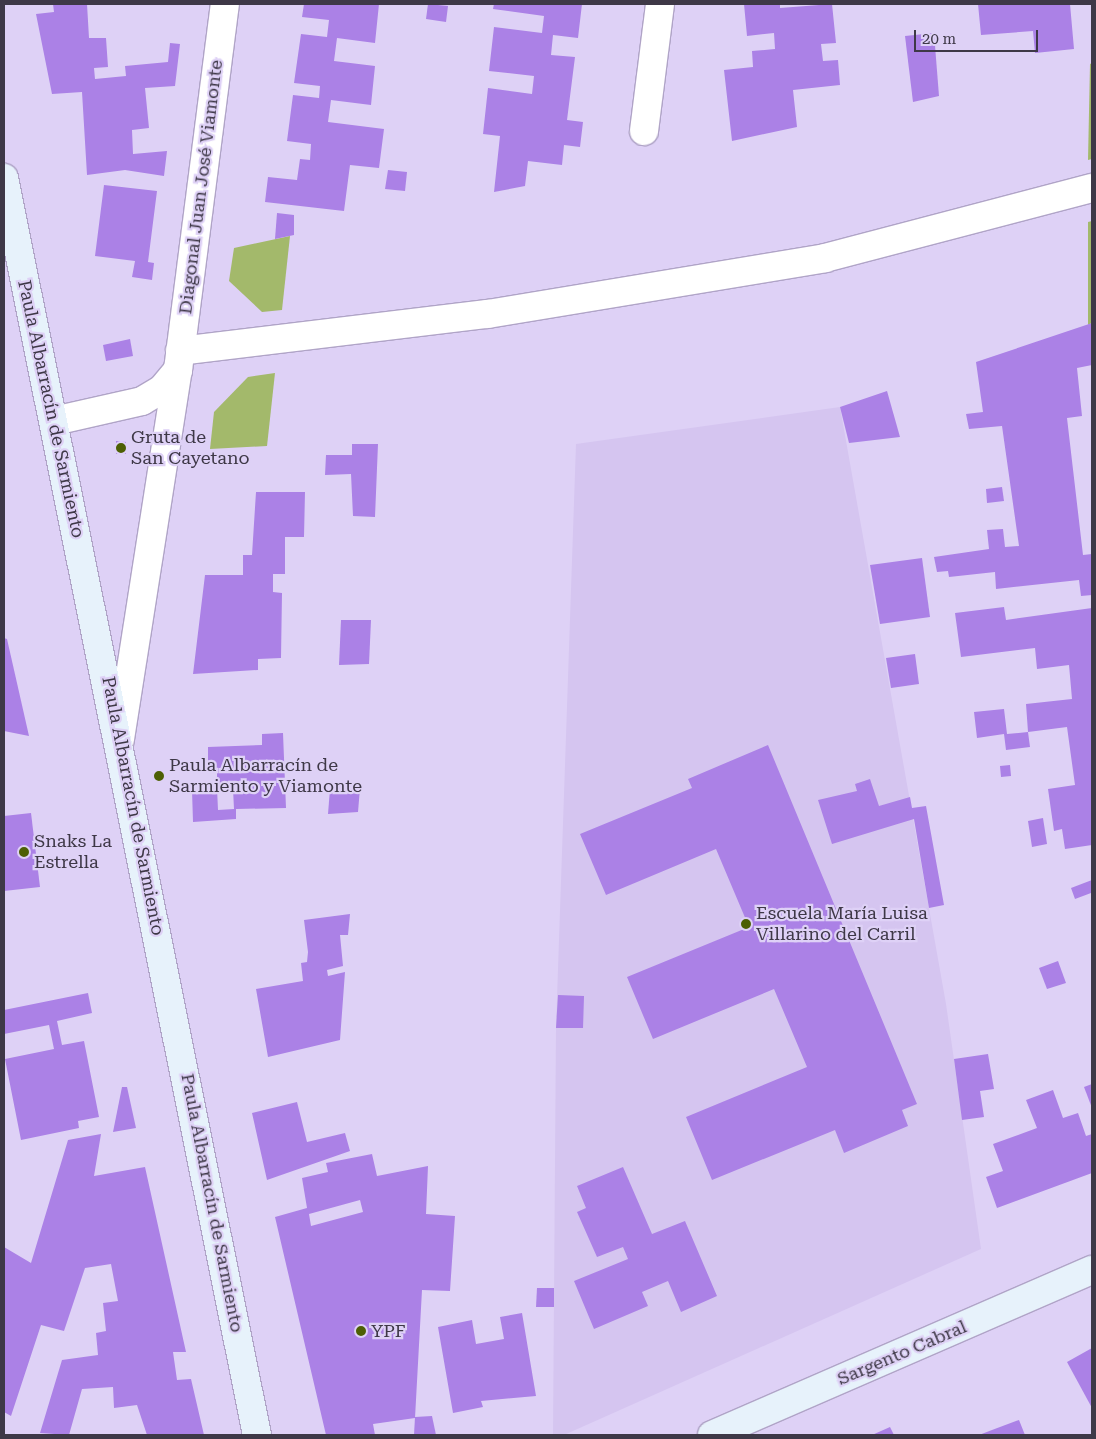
<!DOCTYPE html>
<html>
<head>
<meta charset="utf-8">
<style>
	body { margin:0 }
	#map { position:relative; width:1096px; height:1439px; overflow:hidden; background:#ded1f6; font-family:"Roboto Serif",serif }
	div>[style] { position:absolute }
	.built>* { inset:0; background:#d5c5f0 }
	.green>* { inset:0; background:#a3b96b }
	.building>* { inset:0; background:#ab81e6 }
	.roads { filter:drop-shadow(1px 0 #b0a4c7) drop-shadow(-1px 0 #b0a4c7) drop-shadow(0 1px #b0a4c7) drop-shadow(0 -1px #b0a4c7) }
	.minor>* { height:28px; margin:-14px; padding:0 14px; transform-origin:14px; border-radius:14px; background:#fff }
	.secondary>* { height:28px; margin:-14px; padding:0 14px; transform-origin:14px; border-radius:14px; background:#e7f2fb }
	.dots>* { width:14px; height:14px; translate:-50% -50%; box-sizing:border-box; border:2px solid #ded1f6; border-radius:50% }
	span { translate:-50% -50%; white-space:nowrap; text-align:center; line-height:1.15; -webkit-text-stroke:4.5px #ded1f6; paint-order:stroke }
	.street-label { font-size:18px; color:#3e3847 }
	.poi-label { font-size:18px; color:#3e3847 }
	.left { translate:0 -50%; text-align:left }
	.frame { position:absolute; inset:0; border:5px solid #3e3847; pointer-events:none }
	.scale { position:absolute; left:914px; top:30px; width:124px; height:22px; box-sizing:border-box; border:2px solid #3e3847; border-top:0; padding-left:6px; font-size:15px; line-height:18px; white-space:nowrap; color:#3e3847; -webkit-text-stroke:4px #ded1f6; paint-order:stroke }
</style>
</head>
<body>
<div id="map">
	<div class="built">
		<i style="clip-path:polygon(840px 407px,946px 1004px,981px 1249px,564px 1435px,553px 1435px,556px 1028px,576px 444px)"></i>
	</div>
	<div class="green">
		<i style="clip-path:polygon(1092px 63px,1092px 159px,1088px 160px,1090px 64px)"></i>
		<i style="clip-path:polygon(1092px 221px,1092px 323px,1088px 325px,1088px 222px)"></i>
		<i style="clip-path:polygon(290px 236px,282px 310px,262px 312px,229px 281px,234px 248px)"></i>
		<i style="clip-path:polygon(275px 373px,267px 446px,210px 449px,214px 412px,248px 377px)"></i>
	</div>
	<div class="building">
		<i style="clip-path:polygon(53px 4px,87px 4px,89px 38px,106px 38px,108px 67px,94px 68px,95px 79px,126px 76px,125px 66px,168px 62px,170px 43px,180px 44px,175px 86px,145px 88px,149px 128px,132px 130px,133px 154px,167px 151px,164px 176px,125px 170px,87px 175px,82px 92px,52px 94px,36px 14px,54px 12px)"></i>
		<i style="clip-path:polygon(304px 4px,379px 4px,375px 43px,337px 38px,334px 61px,375px 66px,371px 105px,331px 100px,328px 122px,384px 129px,379px 168px,350px 165px,344px 211px,265px 202px,268px 177px,297px 180px,300px 159px,310px 160px,311px 144px,287px 141px,293px 95px,319px 98px,320px 86px,294px 83px,301px 34px,327px 37px,329px 20px,302px 17px)"></i>
		<i style="clip-path:polygon(428px 4px,448px 6px,446px 22px,426px 19px)"></i>
		<i style="clip-path:polygon(494px 4px,582px 4px,578px 38px,553px 35px,551px 55px,575px 57px,567px 120px,583px 122px,580px 147px,564px 145px,562px 165px,528px 161px,525px 186px,494px 192px,500px 136px,483px 134px,488px 88px,532px 94px,534px 76px,489px 71px,494px 27px,542px 33px,544px 16px,493px 9px)"></i>
		<i style="clip-path:polygon(744px 4px,780px 4px,780px 8px,832px 4px,836px 43px,821px 44px,823px 61px,838px 60px,840px 85px,793px 90px,797px 127px,732px 141px,724px 70px,753px 67px,752px 51px,775px 49px,774px 33px,747px 36px)"></i>
		<i style="clip-path:polygon(978px 4px,1070px 4px,1074px 49px,1035px 53px,1033px 31px,981px 35px)"></i>
		<i style="clip-path:polygon(934px 33px,939px 96px,913px 102px,905px 36px)"></i>
		<i style="clip-path:polygon(388px 170px,407px 172px,405px 191px,385px 189px)"></i>
		<i style="clip-path:polygon(104px 185px,157px 191px,148px 262px,154px 263px,152px 280px,132px 277px,135px 261px,95px 256px)"></i>
		<i style="clip-path:polygon(277px 213px,294px 215px,294px 235px,275px 239px)"></i>
		<i style="clip-path:polygon(1092px 323px,1092px 365px,1077px 368px,1082px 416px,1067px 418px,1083px 555px,1092px 554px,1092px 595px,1081px 596px,1079px 580px,996px 589px,995px 572px,949px 577px,948px 571px,937px 572px,934px 557px,989px 549px,987px 530px,1003px 529px,1005px 547px,1019px 546px,1002px 426px,969px 429px,966px 414px,983px 412px,976px 362px)"></i>
		<i style="clip-path:polygon(130px 339px,133px 356px,106px 361px,103px 345px)"></i>
		<i style="clip-path:polygon(887px 391px,900px 437px,849px 443px,840px 407px)"></i>
		<i style="clip-path:polygon(116px 441px,126px 442px,126px 454px,116px 454px)"></i>
		<i style="clip-path:polygon(352px 444px,378px 444px,375px 517px,353px 516px,351px 474px,325px 475px,326px 455px,352px 455px)"></i>
		<i style="clip-path:polygon(1002px 487px,1004px 501px,987px 503px,986px 489px)"></i>
		<i style="clip-path:polygon(256px 492px,305px 492px,304px 537px,285px 537px,285px 574px,273px 574px,273px 592px,282px 593px,281px 658px,258px 659px,258px 670px,193px 674px,205px 575px,243px 575px,243px 555px,252px 555px)"></i>
		<i style="clip-path:polygon(922px 558px,930px 617px,880px 624px,870px 565px)"></i>
		<i style="clip-path:polygon(1004px 607px,1006px 620px,1092px 608px,1092px 845px,1065px 849px,1062px 829px,1054px 831px,1048px 789px,1075px 785px,1067px 727px,1028px 732px,1026px 704px,1072px 699px,1069px 665px,1037px 669px,1035px 648px,961px 657px,955px 613px)"></i>
		<i style="clip-path:polygon(341px 620px,371px 620px,369px 664px,339px 665px)"></i>
		<i style="clip-path:polygon(4px 638px,7px 639px,29px 736px,4px 731px)"></i>
		<i style="clip-path:polygon(915px 654px,919px 684px,891px 688px,886px 658px)"></i>
		<i style="clip-path:polygon(1004px 709px,1007px 734px,1028px 732px,1030px 747px,1006px 750px,1004px 734px,977px 738px,974px 712px)"></i>
		<i style="clip-path:polygon(283px 733px,286px 808px,236px 809px,236px 819px,193px 822px,192px 790px,217px 788px,218px 810px,234px 809px,233px 789px,217px 790px,217px 769px,208px 770px,208px 747px,262px 745px,262px 734px)"></i>
		<i style="clip-path:polygon(768px 745px,917px 1104px,902px 1110px,908px 1126px,844px 1153px,835px 1130px,712px 1180px,686px 1117px,807px 1067px,774px 989px,653px 1039px,627px 977px,749px 927px,716px 849px,606px 895px,580px 834px,692px 788px,688px 779px)"></i>
		<i style="clip-path:polygon(1010px 765px,1011px 776px,1001px 777px,1000px 766px)"></i>
		<i style="clip-path:polygon(870px 779px,879px 806px,910px 797px,912px 808px,926px 806px,944px 905px,929px 908px,914px 819px,832px 844px,818px 800px,857px 791px,855px 784px)"></i>
		<i style="clip-path:polygon(360px 788px,358px 812px,328px 814px,330px 789px)"></i>
		<i style="clip-path:polygon(31px 813px,40px 887px,4px 891px,4px 816px)"></i>
		<i style="clip-path:polygon(1043px 818px,1047px 844px,1032px 847px,1028px 821px)"></i>
		<i style="clip-path:polygon(1092px 880px,1092px 897px,1091px 893px,1075px 899px,1071px 888px)"></i>
		<i style="clip-path:polygon(350px 914px,348px 935px,340px 935px,343px 966px,327px 970px,328px 976px,345px 972px,340px 1040px,268px 1057px,256px 989px,303px 981px,301px 963px,307px 962px,308px 952px,304px 920px)"></i>
		<i style="clip-path:polygon(1058px 961px,1066px 983px,1047px 989px,1039px 968px)"></i>
		<i style="clip-path:polygon(88px 993px,92px 1013px,57px 1021px,62px 1045px,84px 1041px,99px 1117px,78px 1121px,79px 1128px,21px 1140px,5px 1059px,54px 1049px,49px 1025px,4px 1034px,4px 1010px)"></i>
		<i style="clip-path:polygon(558px 995px,584px 996px,583px 1028px,556px 1028px)"></i>
		<i style="clip-path:polygon(988px 1054px,994px 1089px,980px 1091px,984px 1117px,962px 1120px,954px 1059px)"></i>
		<i style="clip-path:polygon(1092px 1084px,1092px 1108px,1084px 1087px)"></i>
		<i style="clip-path:polygon(122px 1087px,127px 1087px,136px 1128px,113px 1132px)"></i>
		<i style="clip-path:polygon(1053px 1090px,1063px 1118px,1078px 1113px,1086px 1136px,1092px 1134px,1092px 1173px,997px 1208px,986px 1177px,1003px 1171px,993px 1144px,1037px 1128px,1026px 1100px)"></i>
		<i style="clip-path:polygon(297px 1102px,307px 1142px,345px 1133px,350px 1151px,267px 1180px,252px 1113px)"></i>
		<i style="clip-path:polygon(101px 1134px,94px 1176px,145px 1167px,186px 1352px,173px 1352px,177px 1380px,191px 1379px,204px 1435px,147px 1435px,137px 1405px,114px 1408px,113px 1387px,82px 1389px,69px 1435px,40px 1433px,62px 1360px,98px 1355px,96px 1333px,106px 1331px,103px 1303px,118px 1301px,111px 1264px,85px 1268px,64px 1331px,41px 1325px,11px 1416px,4px 1412px,4px 1247px,31px 1263px,68px 1140px)"></i>
		<i style="clip-path:polygon(evenodd,372px 1154px,377px 1176px,428px 1166px,426px 1214px,455px 1216px,450px 1291px,422px 1290px,415px 1418px,373px 1424px,375px 1435px,326px 1435px,275px 1217px,307px 1208px,302px 1178px,328px 1172px,326px 1163px,372px 1154px,360px 1200px,363px 1212px,311px 1226px,309px 1214px,360px 1200px)"></i>
		<i style="clip-path:polygon(623px 1167px,652px 1234px,685px 1221px,717px 1296px,681px 1312px,668px 1281px,642px 1292px,648px 1306px,594px 1329px,574px 1281px,628px 1259px,623px 1247px,597px 1257px,577px 1212px,586px 1208px,577px 1186px)"></i>
		<i style="clip-path:polygon(537px 1288px,554px 1288px,554px 1307px,536px 1307px)"></i>
		<i style="clip-path:polygon(522px 1313px,536px 1396px,481px 1401px,483px 1407px,453px 1413px,438px 1327px,472px 1320px,476px 1344px,504px 1339px,500px 1317px)"></i>
		<i style="clip-path:polygon(1092px 1348px,1092px 1408px,1067px 1362px)"></i>
		<i style="clip-path:polygon(432px 1416px,436px 1435px,414px 1435px,415px 1417px)"></i>
		<i style="clip-path:polygon(1019px 1420px,1025px 1435px,979px 1435px,992px 1430px)"></i>
		<i style="clip-path:polygon(890px 1427px,894px 1435px,872px 1435px)"></i>
	</div>
	<div class="roads">
		<div class="minor">
			<i style="left:644px;top:131px;width:128px;rotate:-82.8deg"></i>
			<i style="left:180px;top:351px;width:310px;rotate:-6.9deg"></i>
			<i style="left:488px;top:314px;width:342px;rotate:-9.4deg"></i>
			<i style="left:825px;top:258px;width:276px;rotate:-14.7deg"></i>
			<i style="left:54px;top:421px;width:90px;rotate:-12.8deg"></i>
			<i style="left:142px;top:401px;width:23px;rotate:-31deg"></i>
			<i style="left:162px;top:389px;width:25px;rotate:-50deg"></i>
			<i style="left:120px;top:739px;width:374px;rotate:-81.1deg"></i>
			<i style="left:178px;top:370px;width:369px;rotate:-82.7deg"></i>
		</div>
		<div class="secondary">
			<i style="left:4px;top:178px;width:1282px;rotate:78.62deg"></i>
			<i style="left:712px;top:1435px;width:414px;rotate:-23.5deg"></i>
		</div>
	</div>
	<div class="dots">
		<i style="left:121px;top:448px;background:#4d5f04"></i>
		<i style="left:159px;top:776px;background:#4d5f04"></i>
		<i style="left:24px;top:852px;background:#4d5f04"></i>
		<i style="left:746px;top:924px;background:#4d5f04"></i>
		<i style="left:361px;top:1331px;background:#4d5f04"></i>
	</div>
	<div class="street-label">
		<span style="left:201px;top:187px;rotate:-83deg">Diagonal Juan José Viamonte</span>
		<span style="left:51px;top:409px;rotate:78deg">Paula Albarracín de Sarmiento</span>
		<span style="left:133px;top:806px;rotate:79deg">Paula Albarracín de Sarmiento</span>
		<span style="left:212px;top:1203px;rotate:79deg">Paula Albarracín de Sarmiento</span>
		<span style="left:902px;top:1353px;rotate:-23deg">Sargento Cabral</span>
	</div>
	<div class="poi-label">
		<span class="left" style="left:131px;top:448px">Gruta de<br>San Cayetano</span>
		<span class="left" style="left:169px;top:776px">Paula Albarracín de<br>Sarmiento y Viamonte</span>
		<span class="left" style="left:34px;top:852px">Snaks La<br>Estrella</span>
		<span class="left" style="left:756px;top:924px">Escuela María Luisa<br>Villarino del Carril</span>
		<span class="left" style="left:371px;top:1331px">YPF</span>
	</div>
	<div class="frame"></div>
	<div class="scale">20 m</div>
</div>
</body>
</html>
